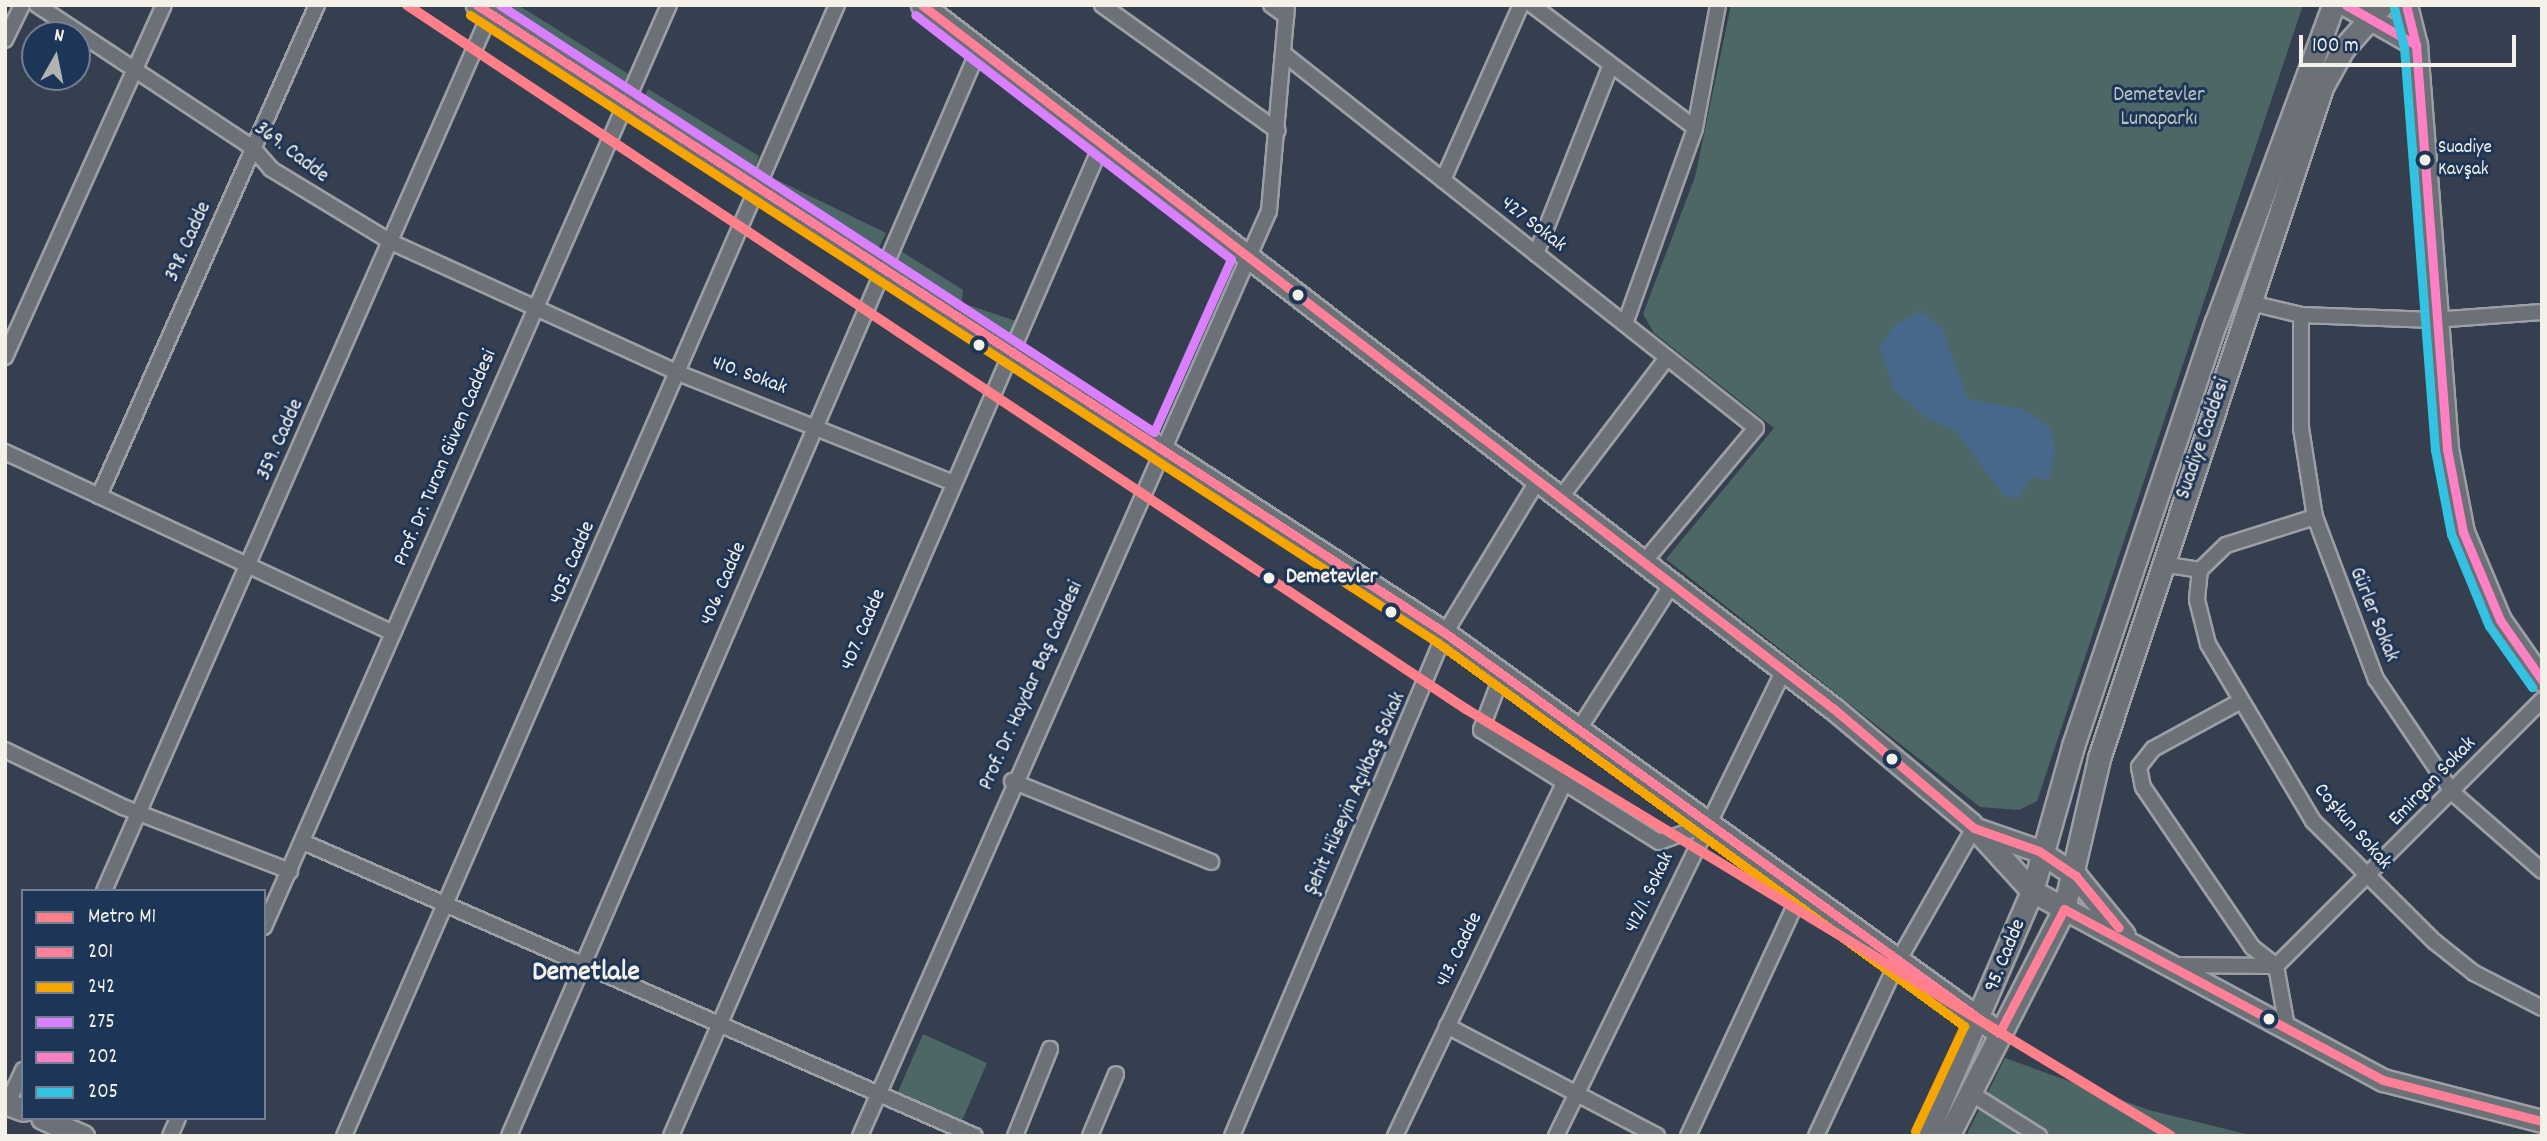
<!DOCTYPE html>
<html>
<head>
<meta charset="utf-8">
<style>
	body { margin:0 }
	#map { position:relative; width:2547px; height:1141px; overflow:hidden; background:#353f4f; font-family:Dekko,sans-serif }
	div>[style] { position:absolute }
	.green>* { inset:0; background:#4d6767 }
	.water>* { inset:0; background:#48688b }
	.roads { filter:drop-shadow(2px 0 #9ca0a5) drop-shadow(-2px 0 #9ca0a5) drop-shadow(0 2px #9ca0a5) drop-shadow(0 -2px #9ca0a5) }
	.street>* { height:14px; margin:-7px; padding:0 7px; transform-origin:7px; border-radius:7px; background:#6c7077 }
	.secondary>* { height:21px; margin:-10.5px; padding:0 10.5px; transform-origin:10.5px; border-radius:10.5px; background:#6c7077 }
	.bus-1>* { height:9px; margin:-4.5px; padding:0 4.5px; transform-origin:4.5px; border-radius:4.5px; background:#ff8098 }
	.bus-2>* { height:9px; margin:-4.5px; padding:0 4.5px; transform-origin:4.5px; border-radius:4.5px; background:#f7a600 }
	.bus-3>* { height:9px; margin:-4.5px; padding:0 4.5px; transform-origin:4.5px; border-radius:4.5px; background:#d880ff }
	.bus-4>* { height:9px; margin:-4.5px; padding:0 4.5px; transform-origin:4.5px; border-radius:4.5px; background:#ff80c5 }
	.bus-5>* { height:9px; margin:-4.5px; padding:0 4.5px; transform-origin:4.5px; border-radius:4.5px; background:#33c2e2 }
	.metro-1>* { height:10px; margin:-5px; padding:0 5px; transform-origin:5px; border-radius:5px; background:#ff808a }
	.dots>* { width:19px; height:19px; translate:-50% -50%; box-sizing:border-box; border:4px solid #1d3557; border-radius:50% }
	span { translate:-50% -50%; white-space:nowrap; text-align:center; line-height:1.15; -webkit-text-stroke:6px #1d3557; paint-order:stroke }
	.bus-label { font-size:19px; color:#f4f1e8 }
	.left { translate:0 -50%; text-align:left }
	.park-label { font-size:21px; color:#bbc3bc }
	.street-label { font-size:21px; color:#f4f1e8 }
	.stop-label { font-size:21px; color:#f4f1e8; font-weight:700 }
	.district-label { font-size:28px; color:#f4f1e8; font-weight:700 }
	.frame { position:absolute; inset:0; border:7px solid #f4f1e8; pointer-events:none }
	.legend { position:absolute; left:21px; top:889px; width:245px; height:231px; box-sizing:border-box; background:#1d3557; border:2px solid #738091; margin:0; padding:9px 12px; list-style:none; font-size:21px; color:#f4f1e8 }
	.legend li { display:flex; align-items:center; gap:14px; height:35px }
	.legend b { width:35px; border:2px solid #738091 }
	.north { position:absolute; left:21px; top:21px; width:70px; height:70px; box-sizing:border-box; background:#1d3557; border:2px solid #738091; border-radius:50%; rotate:9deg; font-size:19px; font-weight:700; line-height:28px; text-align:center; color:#f4f1e8 }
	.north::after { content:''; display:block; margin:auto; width:24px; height:32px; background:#b1b3b2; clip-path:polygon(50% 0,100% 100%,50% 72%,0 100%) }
	.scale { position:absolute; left:2299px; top:35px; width:217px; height:32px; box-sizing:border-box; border:4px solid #f4f1e8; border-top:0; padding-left:9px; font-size:21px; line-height:24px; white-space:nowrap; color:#f4f1e8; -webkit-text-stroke:5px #1d3557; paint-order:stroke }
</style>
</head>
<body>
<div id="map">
	<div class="green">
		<i style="clip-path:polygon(502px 5px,518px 5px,630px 75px,623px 97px,500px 11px)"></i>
		<i style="clip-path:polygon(1731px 5px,2303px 5px,2037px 801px,2019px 810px,1980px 807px,1666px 559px,1774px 428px,1654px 333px,1643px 314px,1695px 177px)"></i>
		<i style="clip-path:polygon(648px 89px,759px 156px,753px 178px,640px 107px)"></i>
		<i style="clip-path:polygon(767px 175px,886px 233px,874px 258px,765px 186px)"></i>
		<i style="clip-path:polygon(901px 251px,963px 290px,962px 303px,1019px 322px,1010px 344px,891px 272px)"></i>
		<i style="clip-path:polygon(923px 1034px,987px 1063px,961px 1123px,897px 1094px)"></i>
		<i style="clip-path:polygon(2005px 1058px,2149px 1110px,2254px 1136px,1966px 1136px)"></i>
	</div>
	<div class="water">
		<i style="clip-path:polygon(1920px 311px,1942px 328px,1968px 399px,2024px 410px,2051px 428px,2055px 451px,2049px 480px,2031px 477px,2019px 498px,2004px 496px,1956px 431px,1928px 419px,1894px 390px,1880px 347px,1895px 325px)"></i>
	</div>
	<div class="roads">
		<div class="street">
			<i style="left:37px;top:5px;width:259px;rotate:33.5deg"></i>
			<i style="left:253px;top:148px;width:28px;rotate:49deg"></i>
			<i style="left:271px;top:169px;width:140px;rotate:31.3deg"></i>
			<i style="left:391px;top:242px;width:313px;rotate:24.5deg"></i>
			<i style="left:676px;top:372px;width:296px;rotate:21.8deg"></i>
			<i style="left:1102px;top:5px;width:216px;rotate:35.6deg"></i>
			<i style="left:1271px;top:5px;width:19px;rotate:36deg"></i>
			<i style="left:1532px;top:5px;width:204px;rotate:37deg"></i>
			<i style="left:5px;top:40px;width:39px;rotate:-64deg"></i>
			<i style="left:1284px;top:54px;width:602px;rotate:38.39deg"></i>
			<i style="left:1756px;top:428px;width:175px;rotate:129.9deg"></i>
			<i style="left:1443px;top:180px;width:192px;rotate:-66deg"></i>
			<i style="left:1536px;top:254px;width:201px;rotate:-68.4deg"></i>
			<i style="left:2251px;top:303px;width:51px;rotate:13.5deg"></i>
			<i style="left:2301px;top:315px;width:133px;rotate:2.2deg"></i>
			<i style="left:2434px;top:320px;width:108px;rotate:-4.2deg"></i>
			<i style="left:2301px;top:315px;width:113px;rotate:90deg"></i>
			<i style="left:2301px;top:428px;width:90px;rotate:81.1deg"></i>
			<i style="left:2315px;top:517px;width:173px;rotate:69.4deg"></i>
			<i style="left:2376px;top:679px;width:138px;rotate:56deg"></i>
			<i style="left:2453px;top:793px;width:118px;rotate:41.2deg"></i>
			<i style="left:1625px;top:324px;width:208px;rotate:-70.3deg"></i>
			<i style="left:1695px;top:128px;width:125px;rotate:-79.4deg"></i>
			<i style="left:5px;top:357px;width:386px;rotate:-65.7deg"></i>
			<i style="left:5px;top:452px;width:428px;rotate:25deg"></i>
			<i style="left:99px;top:496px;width:537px;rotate:-66.06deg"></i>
			<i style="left:1561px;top:497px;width:175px;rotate:-52.7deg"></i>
			<i style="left:2162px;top:564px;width:38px;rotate:9deg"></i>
			<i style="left:2200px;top:570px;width:30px;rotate:96deg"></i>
			<i style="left:2197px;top:600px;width:45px;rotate:76deg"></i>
			<i style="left:2208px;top:644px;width:206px;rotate:59.3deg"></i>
			<i style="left:2313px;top:821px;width:172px;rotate:44.8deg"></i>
			<i style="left:2435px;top:942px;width:50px;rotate:38.5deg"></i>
			<i style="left:2474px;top:973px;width:76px;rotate:27.2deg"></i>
			<i style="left:2200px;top:570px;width:36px;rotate:-44deg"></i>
			<i style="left:2226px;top:545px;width:93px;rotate:-17.5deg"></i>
			<i style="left:1502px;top:675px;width:59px;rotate:110.9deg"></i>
			<i style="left:1481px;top:730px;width:210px;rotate:32.2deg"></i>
			<i style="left:1659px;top:842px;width:50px;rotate:-19.9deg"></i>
			<i style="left:2241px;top:701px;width:100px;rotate:151.4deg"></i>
			<i style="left:2153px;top:749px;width:23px;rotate:128deg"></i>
			<i style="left:2139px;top:767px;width:20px;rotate:79deg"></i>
			<i style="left:2143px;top:787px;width:194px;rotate:55.7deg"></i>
			<i style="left:2252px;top:947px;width:31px;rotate:38deg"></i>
			<i style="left:2276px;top:966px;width:67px;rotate:79.7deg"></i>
			<i style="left:1579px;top:729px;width:172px;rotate:-57.3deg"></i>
			<i style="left:5px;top:750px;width:131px;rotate:25.8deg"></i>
			<i style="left:123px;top:807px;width:179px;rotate:21deg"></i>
			<i style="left:1012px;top:781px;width:215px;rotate:22.1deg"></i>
			<i style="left:303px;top:842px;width:733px;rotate:23.63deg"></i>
			<i style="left:104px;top:891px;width:966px;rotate:-66.25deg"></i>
			<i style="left:264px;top:927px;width:1007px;rotate:-66.29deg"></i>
			<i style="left:2174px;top:965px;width:102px;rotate:0.6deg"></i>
			<i style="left:2276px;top:966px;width:376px;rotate:-45deg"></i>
			<i style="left:1447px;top:1026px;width:237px;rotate:27.6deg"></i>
			<i style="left:1969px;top:1092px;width:83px;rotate:32.2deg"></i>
			<i style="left:5px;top:1109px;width:43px;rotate:-65.2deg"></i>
			<i style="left:170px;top:1136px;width:20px;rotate:-66deg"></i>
			<i style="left:344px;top:1136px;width:1234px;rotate:-66.45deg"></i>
			<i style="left:509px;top:1136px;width:1184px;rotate:-66.62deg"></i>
			<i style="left:671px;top:1136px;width:1082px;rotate:-66.52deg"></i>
			<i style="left:860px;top:1136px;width:1011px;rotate:-66.15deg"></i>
			<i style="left:1269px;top:211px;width:207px;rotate:-85deg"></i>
			<i style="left:1015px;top:1136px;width:94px;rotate:-68.1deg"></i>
			<i style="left:1090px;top:1136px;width:67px;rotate:-67.2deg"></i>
			<i style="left:1232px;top:1136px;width:546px;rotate:-67.05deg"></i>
			<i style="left:1445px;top:633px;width:179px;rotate:-58.7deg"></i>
			<i style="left:1395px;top:1136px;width:390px;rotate:-64.4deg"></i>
			<i style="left:1556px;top:1136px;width:519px;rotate:-63.93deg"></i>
			<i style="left:1688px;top:1136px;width:268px;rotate:-65.1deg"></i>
			<i style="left:1816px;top:1136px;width:191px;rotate:-64.9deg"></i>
			<i style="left:1897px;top:963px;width:155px;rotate:-60.3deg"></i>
		</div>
		<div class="secondary">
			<i style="left:477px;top:5px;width:1154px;rotate:32.97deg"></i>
			<i style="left:1445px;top:633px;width:683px;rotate:35.83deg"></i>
			<i style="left:922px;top:5px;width:1152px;rotate:37.67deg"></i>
			<i style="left:1834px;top:709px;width:177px;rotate:40deg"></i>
			<i style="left:1970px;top:823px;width:92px;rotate:47.6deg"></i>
			<i style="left:2032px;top:891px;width:399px;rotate:28.3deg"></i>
			<i style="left:2383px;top:1080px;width:164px;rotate:14.5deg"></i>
			<i style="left:2346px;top:5px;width:81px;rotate:29.7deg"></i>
			<i style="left:2406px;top:5px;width:41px;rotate:76deg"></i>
			<i style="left:2416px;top:45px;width:405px;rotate:85.6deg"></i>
			<i style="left:2447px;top:449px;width:85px;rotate:79.1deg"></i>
			<i style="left:2463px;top:532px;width:95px;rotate:67.2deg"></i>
			<i style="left:2500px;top:620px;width:73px;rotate:55deg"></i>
			<i style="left:1976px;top:829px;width:67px;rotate:19.2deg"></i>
			<i style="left:2039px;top:851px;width:45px;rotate:34deg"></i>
			<i style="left:2076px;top:876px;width:76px;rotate:50.9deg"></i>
			<i style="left:5px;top:1103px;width:19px;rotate:21deg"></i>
			<i style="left:42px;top:1118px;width:45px;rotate:23.7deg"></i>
			<i style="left:1926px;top:1136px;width:267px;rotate:-66.6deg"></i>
			<i style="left:2032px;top:891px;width:151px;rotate:-74.2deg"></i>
			<i style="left:2073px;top:746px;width:447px;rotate:-71.4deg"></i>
			<i style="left:2216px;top:322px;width:338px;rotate:-69.7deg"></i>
			<i style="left:1948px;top:1136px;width:255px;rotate:-62.9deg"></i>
			<i style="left:2064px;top:909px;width:155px;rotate:-76.9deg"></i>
			<i style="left:2099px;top:758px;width:707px;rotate:-71.62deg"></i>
			<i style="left:2322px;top:87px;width:43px;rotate:-61.1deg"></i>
			<i style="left:2343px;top:49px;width:59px;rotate:-48.4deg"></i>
		</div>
	</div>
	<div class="bus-1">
		<i style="left:477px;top:5px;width:1154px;rotate:32.97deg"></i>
		<i style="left:1445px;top:633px;width:683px;rotate:35.83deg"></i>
		<i style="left:1999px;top:1033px;width:140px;rotate:-62.3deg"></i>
		<i style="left:2064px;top:909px;width:362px;rotate:28.2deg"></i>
		<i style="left:2383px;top:1080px;width:164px;rotate:14.5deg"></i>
		<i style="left:922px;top:5px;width:1152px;rotate:37.67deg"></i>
		<i style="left:1834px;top:709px;width:184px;rotate:40.4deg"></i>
		<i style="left:1974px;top:828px;width:69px;rotate:19.5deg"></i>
		<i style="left:2039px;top:851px;width:45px;rotate:34deg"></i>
		<i style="left:2076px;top:876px;width:67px;rotate:50.4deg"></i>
	</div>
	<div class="bus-2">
		<i style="left:470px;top:15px;width:1154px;rotate:32.97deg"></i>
		<i style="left:1438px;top:643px;width:651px;rotate:36.06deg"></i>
		<i style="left:1964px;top:1026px;width:116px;rotate:115deg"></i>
	</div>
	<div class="bus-3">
		<i style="left:500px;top:5px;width:781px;rotate:33.14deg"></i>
		<i style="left:1154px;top:432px;width:189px;rotate:-66deg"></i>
		<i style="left:1231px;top:259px;width:399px;rotate:-142.3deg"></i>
	</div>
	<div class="bus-4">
		<i style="left:2346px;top:5px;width:81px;rotate:29.7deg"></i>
		<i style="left:2406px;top:5px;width:41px;rotate:76deg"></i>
		<i style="left:2416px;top:45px;width:405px;rotate:85.6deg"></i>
		<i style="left:2447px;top:449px;width:85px;rotate:79.1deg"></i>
		<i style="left:2463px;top:532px;width:95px;rotate:67.2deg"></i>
		<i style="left:2500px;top:620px;width:73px;rotate:55deg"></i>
	</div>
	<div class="bus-5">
		<i style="left:2394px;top:8px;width:40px;rotate:75.6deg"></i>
		<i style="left:2404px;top:47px;width:404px;rotate:85.6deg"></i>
		<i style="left:2435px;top:450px;width:86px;rotate:79.2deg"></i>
		<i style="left:2451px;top:534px;width:100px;rotate:67.6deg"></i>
		<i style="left:2489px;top:626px;width:75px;rotate:54.8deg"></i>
	</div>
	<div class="metro-1">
		<i style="left:407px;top:5px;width:1272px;rotate:33.62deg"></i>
		<i style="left:1466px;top:709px;width:824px;rotate:31.2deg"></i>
	</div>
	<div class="dots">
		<i style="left:2425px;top:160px;background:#f4f1e8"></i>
		<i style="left:1298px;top:295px;background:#f4f1e8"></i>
		<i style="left:979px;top:345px;background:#f4f1e8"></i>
		<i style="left:1269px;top:578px;background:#f4f1e8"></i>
		<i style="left:1391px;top:612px;background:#f4f1e8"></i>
		<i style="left:1892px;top:759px;background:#f4f1e8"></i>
		<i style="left:2269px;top:1019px;background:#f4f1e8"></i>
	</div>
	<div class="bus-label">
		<span class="left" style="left:2438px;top:160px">Suadiye<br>Kavşak</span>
	</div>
	<div class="park-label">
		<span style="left:2159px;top:108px">Demetevler<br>Lunaparkı</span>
	</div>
	<div class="street-label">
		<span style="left:291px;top:153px;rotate:37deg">369. Cadde</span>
		<span style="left:1533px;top:225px;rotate:38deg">427 Sokak</span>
		<span style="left:189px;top:242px;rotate:-66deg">398. Cadde</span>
		<span style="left:749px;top:376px;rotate:20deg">410. Sokak</span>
		<span style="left:2204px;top:439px;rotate:-71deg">Suadiye Caddesi</span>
		<span style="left:281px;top:440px;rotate:-66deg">359. Cadde</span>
		<span style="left:446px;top:458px;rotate:-67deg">Prof. Dr. Turan Güven Caddesi</span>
		<span style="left:573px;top:563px;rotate:-67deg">405. Cadde</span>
		<span style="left:724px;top:584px;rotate:-67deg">406. Cadde</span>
		<span style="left:2373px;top:615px;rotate:68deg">Gürler Sokak</span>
		<span style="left:864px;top:630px;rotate:-67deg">407. Cadde</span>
		<span style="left:1032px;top:686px;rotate:-66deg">Prof. Dr. Haydar Baş Caddesi</span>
		<span style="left:2433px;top:782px;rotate:-46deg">Emirgan Sokak</span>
		<span style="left:1356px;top:794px;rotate:-66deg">Şehit Hüseyin Açıkbaş Sokak</span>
		<span style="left:2352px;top:827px;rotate:49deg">Coşkun Sokak</span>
		<span style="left:1650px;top:893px;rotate:-64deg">412/1. Sokak</span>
		<span style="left:1460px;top:950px;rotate:-64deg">413. Cadde</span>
		<span style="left:2006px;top:956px;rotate:-68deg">95. Cadde</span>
	</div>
	<div class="stop-label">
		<span class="left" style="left:1286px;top:578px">Demetevler</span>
	</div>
	<div class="district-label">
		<span style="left:586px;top:974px">Demetlale</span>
	</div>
	<div class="frame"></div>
	<ul class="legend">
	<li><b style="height:9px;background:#ff808a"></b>Metro M1</li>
	<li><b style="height:9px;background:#ff8098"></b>201</li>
	<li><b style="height:9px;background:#f7a600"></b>242</li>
	<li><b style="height:9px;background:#d880ff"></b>275</li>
	<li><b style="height:9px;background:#ff80c5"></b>202</li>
	<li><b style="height:9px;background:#33c2e2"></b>205</li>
	</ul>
	<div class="north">N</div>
	<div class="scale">100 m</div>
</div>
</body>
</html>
